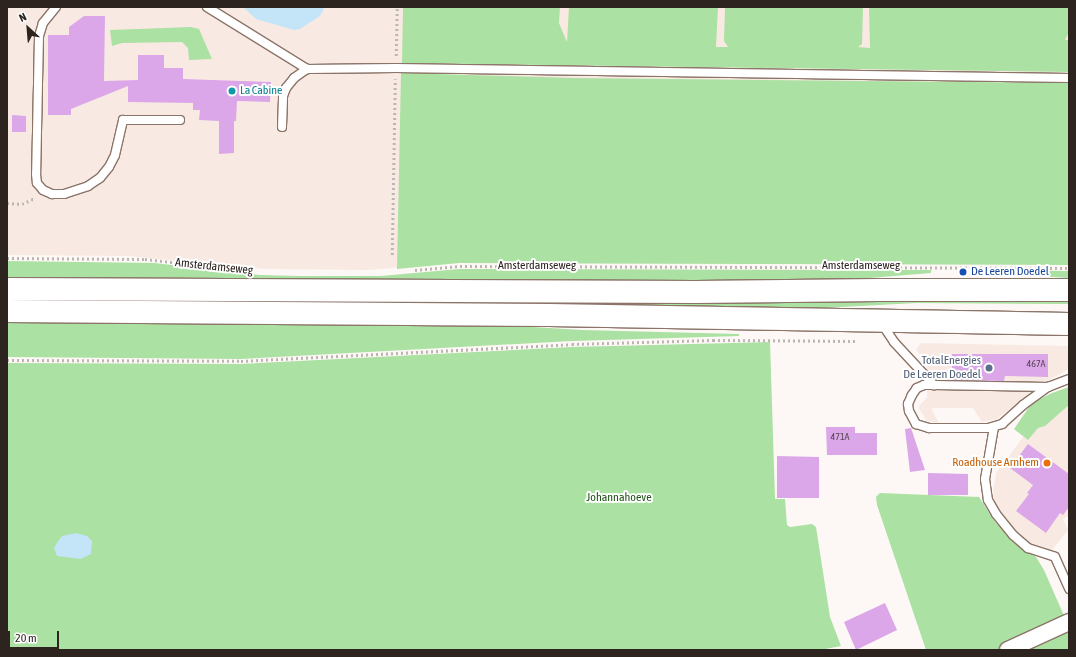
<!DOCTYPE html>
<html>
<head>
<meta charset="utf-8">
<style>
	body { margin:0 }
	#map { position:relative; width:1076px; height:657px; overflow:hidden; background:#fdf8f5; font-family:"Asap Condensed",sans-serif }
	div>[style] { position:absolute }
	.built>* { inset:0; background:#f8eae3 }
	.green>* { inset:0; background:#abe1a2 }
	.water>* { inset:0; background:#c4e4f8 }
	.building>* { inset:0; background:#dba7e9 }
	.path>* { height:2.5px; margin-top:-1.25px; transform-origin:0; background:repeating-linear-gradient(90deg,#bcb6b3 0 2px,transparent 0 5px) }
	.roads { filter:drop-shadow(1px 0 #8b7468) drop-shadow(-1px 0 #8b7468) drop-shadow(0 1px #8b7468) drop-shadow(0 -1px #8b7468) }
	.lane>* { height:8px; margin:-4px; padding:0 4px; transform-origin:4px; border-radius:4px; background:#fff }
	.street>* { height:16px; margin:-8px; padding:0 8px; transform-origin:8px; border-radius:8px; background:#fff }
	.primary>* { height:22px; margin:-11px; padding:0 11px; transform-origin:11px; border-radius:11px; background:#fff }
	.dots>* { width:11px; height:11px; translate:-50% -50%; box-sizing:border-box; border:2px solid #fff; border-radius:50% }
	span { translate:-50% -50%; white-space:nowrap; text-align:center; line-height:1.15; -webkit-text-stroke:4px #fff; paint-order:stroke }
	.number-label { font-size:10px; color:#584552 }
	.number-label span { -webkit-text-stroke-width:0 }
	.culture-label { font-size:12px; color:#0d838f }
	.left { translate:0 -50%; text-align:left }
	.street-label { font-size:12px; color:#2d241f }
	.transit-label { font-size:12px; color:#164399 }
	.service-label { font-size:12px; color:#4e5e75 }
	.right { translate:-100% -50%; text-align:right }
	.food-label { font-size:12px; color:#c56008 }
	.park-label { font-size:12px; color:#1f5516 }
	.frame { position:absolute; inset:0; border:8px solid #2d241f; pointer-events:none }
	.north { position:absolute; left:8px; top:8px; width:40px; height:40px; -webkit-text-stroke:3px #fff; paint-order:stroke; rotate:334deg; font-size:11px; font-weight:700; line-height:16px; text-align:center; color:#2d241f }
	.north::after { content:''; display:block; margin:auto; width:14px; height:18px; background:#2d241f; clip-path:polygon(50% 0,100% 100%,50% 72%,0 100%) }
	.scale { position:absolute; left:8px; top:631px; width:51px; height:18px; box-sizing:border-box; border:2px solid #2d241f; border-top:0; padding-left:5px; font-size:12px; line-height:14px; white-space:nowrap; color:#2d241f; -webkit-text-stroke:3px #fff; paint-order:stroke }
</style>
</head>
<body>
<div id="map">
	<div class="built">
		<i style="clip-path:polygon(7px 7px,1069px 7px,1069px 255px,1062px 259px,882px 264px,459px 263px,368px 270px,265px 269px,127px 256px,7px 255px)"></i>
		<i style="clip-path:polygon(921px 343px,1069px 346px,1069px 369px,1047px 381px,997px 419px,982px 422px,973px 408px,932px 408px,932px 410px,939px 423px,927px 421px,919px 409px,919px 406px,927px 397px,927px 355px,919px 354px,916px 349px)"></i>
		<i style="clip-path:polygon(1069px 405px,1069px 515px,1063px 519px,1068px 530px,1052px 550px,1042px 550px,1026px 542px,1016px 533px,1001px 515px,995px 502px,993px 492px,996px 473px,1024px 436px,1028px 439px,1038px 428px,1045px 426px)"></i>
	</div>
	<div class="green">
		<i style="clip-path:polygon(403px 7px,560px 7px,559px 23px,567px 42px,569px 7px,718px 7px,716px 47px,728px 47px,724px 41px,725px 7px,863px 7px,862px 44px,858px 47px,870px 48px,869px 7px,1069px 7px,1069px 32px,1065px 40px,1069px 40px,1069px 72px,402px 63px)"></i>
		<i style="clip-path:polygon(191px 27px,199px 29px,212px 59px,189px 60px,188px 48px,182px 42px,122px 43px,112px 46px,110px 30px)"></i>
		<i style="clip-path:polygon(401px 73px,573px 78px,1069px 83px,1069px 265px,459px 263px,397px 269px)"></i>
		<i style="clip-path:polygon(7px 261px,154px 263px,260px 275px,300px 276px,381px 276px,459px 269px,931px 270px,931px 273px,845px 280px,714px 282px,7px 279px)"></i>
		<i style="clip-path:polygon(1003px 270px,1069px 271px,1069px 278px,1003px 274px)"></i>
		<i style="clip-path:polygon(7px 298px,1069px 299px,1069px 304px,916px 303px,805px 309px,7px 301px)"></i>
		<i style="clip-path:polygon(7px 320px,484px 324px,582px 330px,739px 334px,739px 336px,572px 341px,241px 359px,7px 357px)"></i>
		<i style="clip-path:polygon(770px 342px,775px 499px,785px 499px,787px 525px,790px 527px,812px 524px,816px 527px,830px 617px,841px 646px,820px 650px,7px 650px,7px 363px,241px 364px,572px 347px)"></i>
		<i style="clip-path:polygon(1069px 387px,1069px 405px,1045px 426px,1038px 428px,1028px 440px,1014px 429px,1032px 403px,1052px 393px)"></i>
		<i style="clip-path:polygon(880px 493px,979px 497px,995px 522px,1011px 539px,1036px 557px,1044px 570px,1065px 618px,997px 650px,926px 650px,877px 505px,876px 497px)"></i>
		<i style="clip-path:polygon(1069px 628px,1069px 650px,1020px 650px)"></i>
	</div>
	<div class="water">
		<i style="clip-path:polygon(243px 7px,322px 7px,324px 9px,320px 16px,300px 29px,294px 30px,256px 19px)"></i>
		<i style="clip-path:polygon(76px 533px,87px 536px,92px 541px,91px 554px,81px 559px,57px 556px,54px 548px,58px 541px,62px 536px)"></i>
	</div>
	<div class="building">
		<i style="clip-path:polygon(84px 16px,105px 16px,104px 81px,138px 80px,138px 55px,164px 55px,164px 68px,183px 68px,183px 79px,271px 82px,270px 102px,237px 101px,236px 121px,234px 121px,234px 153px,219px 154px,219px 121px,199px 120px,200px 110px,193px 110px,193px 103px,128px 102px,128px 86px,71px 109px,71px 115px,48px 115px,48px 35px,69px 35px,69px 27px)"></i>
		<i style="clip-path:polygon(12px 115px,26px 116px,26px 132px,12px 132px)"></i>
		<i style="clip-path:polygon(952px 354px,1048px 354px,1048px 377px,1005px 376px,1004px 381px,952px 380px)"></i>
		<i style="clip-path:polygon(826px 427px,855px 427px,855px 433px,877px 433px,877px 455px,827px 455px)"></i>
		<i style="clip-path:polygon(911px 428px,925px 470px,910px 472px,905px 429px)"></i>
		<i style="clip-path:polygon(1028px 444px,1069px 474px,1069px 507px,1063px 515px,1060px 513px,1046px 533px,1016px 511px,1029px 494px,1027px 493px,1033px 485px,1010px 468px)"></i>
		<i style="clip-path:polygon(777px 456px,819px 457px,819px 498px,777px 498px)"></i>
		<i style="clip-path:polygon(928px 473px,968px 474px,968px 495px,928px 495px)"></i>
		<i style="clip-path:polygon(885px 603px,897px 630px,856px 650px,844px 622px)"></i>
	</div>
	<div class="path">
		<i style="left:396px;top:56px;width:49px;rotate:-88.8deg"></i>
		<i style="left:7px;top:203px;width:15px;rotate:4deg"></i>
		<i style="left:22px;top:204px;width:14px;rotate:-25deg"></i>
		<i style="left:392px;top:255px;width:176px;rotate:-89deg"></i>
		<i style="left:7px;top:258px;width:138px;rotate:0.4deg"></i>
		<i style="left:145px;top:259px;width:88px;rotate:6.6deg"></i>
		<i style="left:415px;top:270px;width:45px;rotate:-5.1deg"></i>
		<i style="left:460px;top:266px;width:609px;rotate:0.19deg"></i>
		<i style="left:7px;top:360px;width:234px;rotate:0.2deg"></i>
		<i style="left:241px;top:361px;width:331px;rotate:-2.9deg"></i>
		<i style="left:572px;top:344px;width:141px;rotate:-1.6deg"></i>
		<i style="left:713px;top:340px;width:143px;rotate:0.4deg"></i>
	</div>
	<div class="roads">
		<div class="lane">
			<i style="left:56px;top:7px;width:21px;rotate:129deg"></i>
			<i style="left:43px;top:23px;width:14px;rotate:107deg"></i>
			<i style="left:39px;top:36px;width:138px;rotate:91.2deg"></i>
			<i style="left:36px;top:174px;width:9px;rotate:84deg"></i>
			<i style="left:37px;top:183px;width:9px;rotate:49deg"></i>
			<i style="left:43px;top:190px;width:10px;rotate:24deg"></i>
			<i style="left:52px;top:194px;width:12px"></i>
			<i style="left:64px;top:194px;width:25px;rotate:-18deg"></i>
			<i style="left:88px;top:186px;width:14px;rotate:-34deg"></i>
			<i style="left:100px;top:178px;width:14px;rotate:-51deg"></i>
			<i style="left:109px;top:167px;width:13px;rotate:-63deg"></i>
			<i style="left:115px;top:155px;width:36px;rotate:-77deg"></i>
			<i style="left:123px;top:120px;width:57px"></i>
			<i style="left:207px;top:7px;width:118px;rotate:31.8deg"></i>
			<i style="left:282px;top:127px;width:31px;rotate:-88deg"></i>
			<i style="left:283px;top:96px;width:9px;rotate:-69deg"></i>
			<i style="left:286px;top:88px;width:13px;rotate:-51deg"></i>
			<i style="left:294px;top:78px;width:16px;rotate:-35deg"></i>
			<i style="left:307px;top:69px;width:89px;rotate:-0.6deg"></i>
			<i style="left:396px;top:68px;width:673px;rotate:0.85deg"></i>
			<i style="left:882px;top:324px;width:22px;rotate:56deg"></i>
			<i style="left:894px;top:342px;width:59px;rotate:47.1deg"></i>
			<i style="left:934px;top:385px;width:114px;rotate:1deg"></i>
			<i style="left:934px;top:385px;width:10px;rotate:180deg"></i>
			<i style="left:924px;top:385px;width:8px;rotate:157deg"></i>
			<i style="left:917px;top:388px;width:9px;rotate:126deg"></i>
			<i style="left:912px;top:395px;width:10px;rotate:114deg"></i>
			<i style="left:908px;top:404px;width:7px;rotate:82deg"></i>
			<i style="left:909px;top:411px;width:15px;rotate:62deg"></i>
			<i style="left:916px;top:424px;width:14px;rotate:17deg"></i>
			<i style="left:929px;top:428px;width:59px"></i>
			<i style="left:988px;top:428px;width:15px;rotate:-16deg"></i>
			<i style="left:1002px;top:424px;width:28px;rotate:-42deg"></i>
			<i style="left:1023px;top:405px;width:31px;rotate:-36deg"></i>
			<i style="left:1048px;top:387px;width:22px;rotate:-21deg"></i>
			<i style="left:994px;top:427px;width:53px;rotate:99.8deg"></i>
			<i style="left:985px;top:479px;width:21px;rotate:82deg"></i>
			<i style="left:988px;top:500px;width:16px;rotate:60deg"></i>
			<i style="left:996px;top:514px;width:27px;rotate:51deg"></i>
			<i style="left:1013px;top:535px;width:20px;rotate:41deg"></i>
			<i style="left:1028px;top:548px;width:28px;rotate:18deg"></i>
			<i style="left:1055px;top:557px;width:35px;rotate:66deg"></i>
		</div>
		<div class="street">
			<i style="left:1008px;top:650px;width:67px;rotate:-24.7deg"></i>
		</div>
		<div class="primary">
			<i style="left:7px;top:289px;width:689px;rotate:0.25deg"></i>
			<i style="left:696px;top:292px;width:183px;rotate:-0.6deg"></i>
			<i style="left:879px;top:290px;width:190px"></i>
			<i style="left:7px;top:311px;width:542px;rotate:0.42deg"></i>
			<i style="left:549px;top:315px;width:520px;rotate:0.99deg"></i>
		</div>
	</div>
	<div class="dots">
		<i style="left:232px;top:91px;background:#0f9aa8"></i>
		<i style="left:963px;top:272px;background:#1a4fb4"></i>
		<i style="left:989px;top:368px;background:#5c6f8a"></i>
		<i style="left:1047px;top:463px;background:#e8710a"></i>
	</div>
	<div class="number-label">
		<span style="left:1036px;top:364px">467A</span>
		<span style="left:840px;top:437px">471A</span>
	</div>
	<div class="culture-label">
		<span class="left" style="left:240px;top:91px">La Cabine</span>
	</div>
	<div class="street-label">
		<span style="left:537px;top:266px">Amsterdamseweg</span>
		<span style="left:861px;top:266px">Amsterdamseweg</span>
		<span style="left:214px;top:267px;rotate:6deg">Amsterdamseweg</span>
	</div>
	<div class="transit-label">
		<span class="left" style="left:971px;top:272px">De Leeren Doedel</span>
	</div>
	<div class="service-label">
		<span class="right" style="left:981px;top:368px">TotalEnergies<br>De Leeren Doedel</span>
	</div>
	<div class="food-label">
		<span class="right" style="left:1039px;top:463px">Roadhouse Arnhem</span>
	</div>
	<div class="park-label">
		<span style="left:619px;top:498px">Johannahoeve</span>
	</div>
	<div class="frame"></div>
	<div class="north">N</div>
	<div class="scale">20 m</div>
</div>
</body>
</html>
